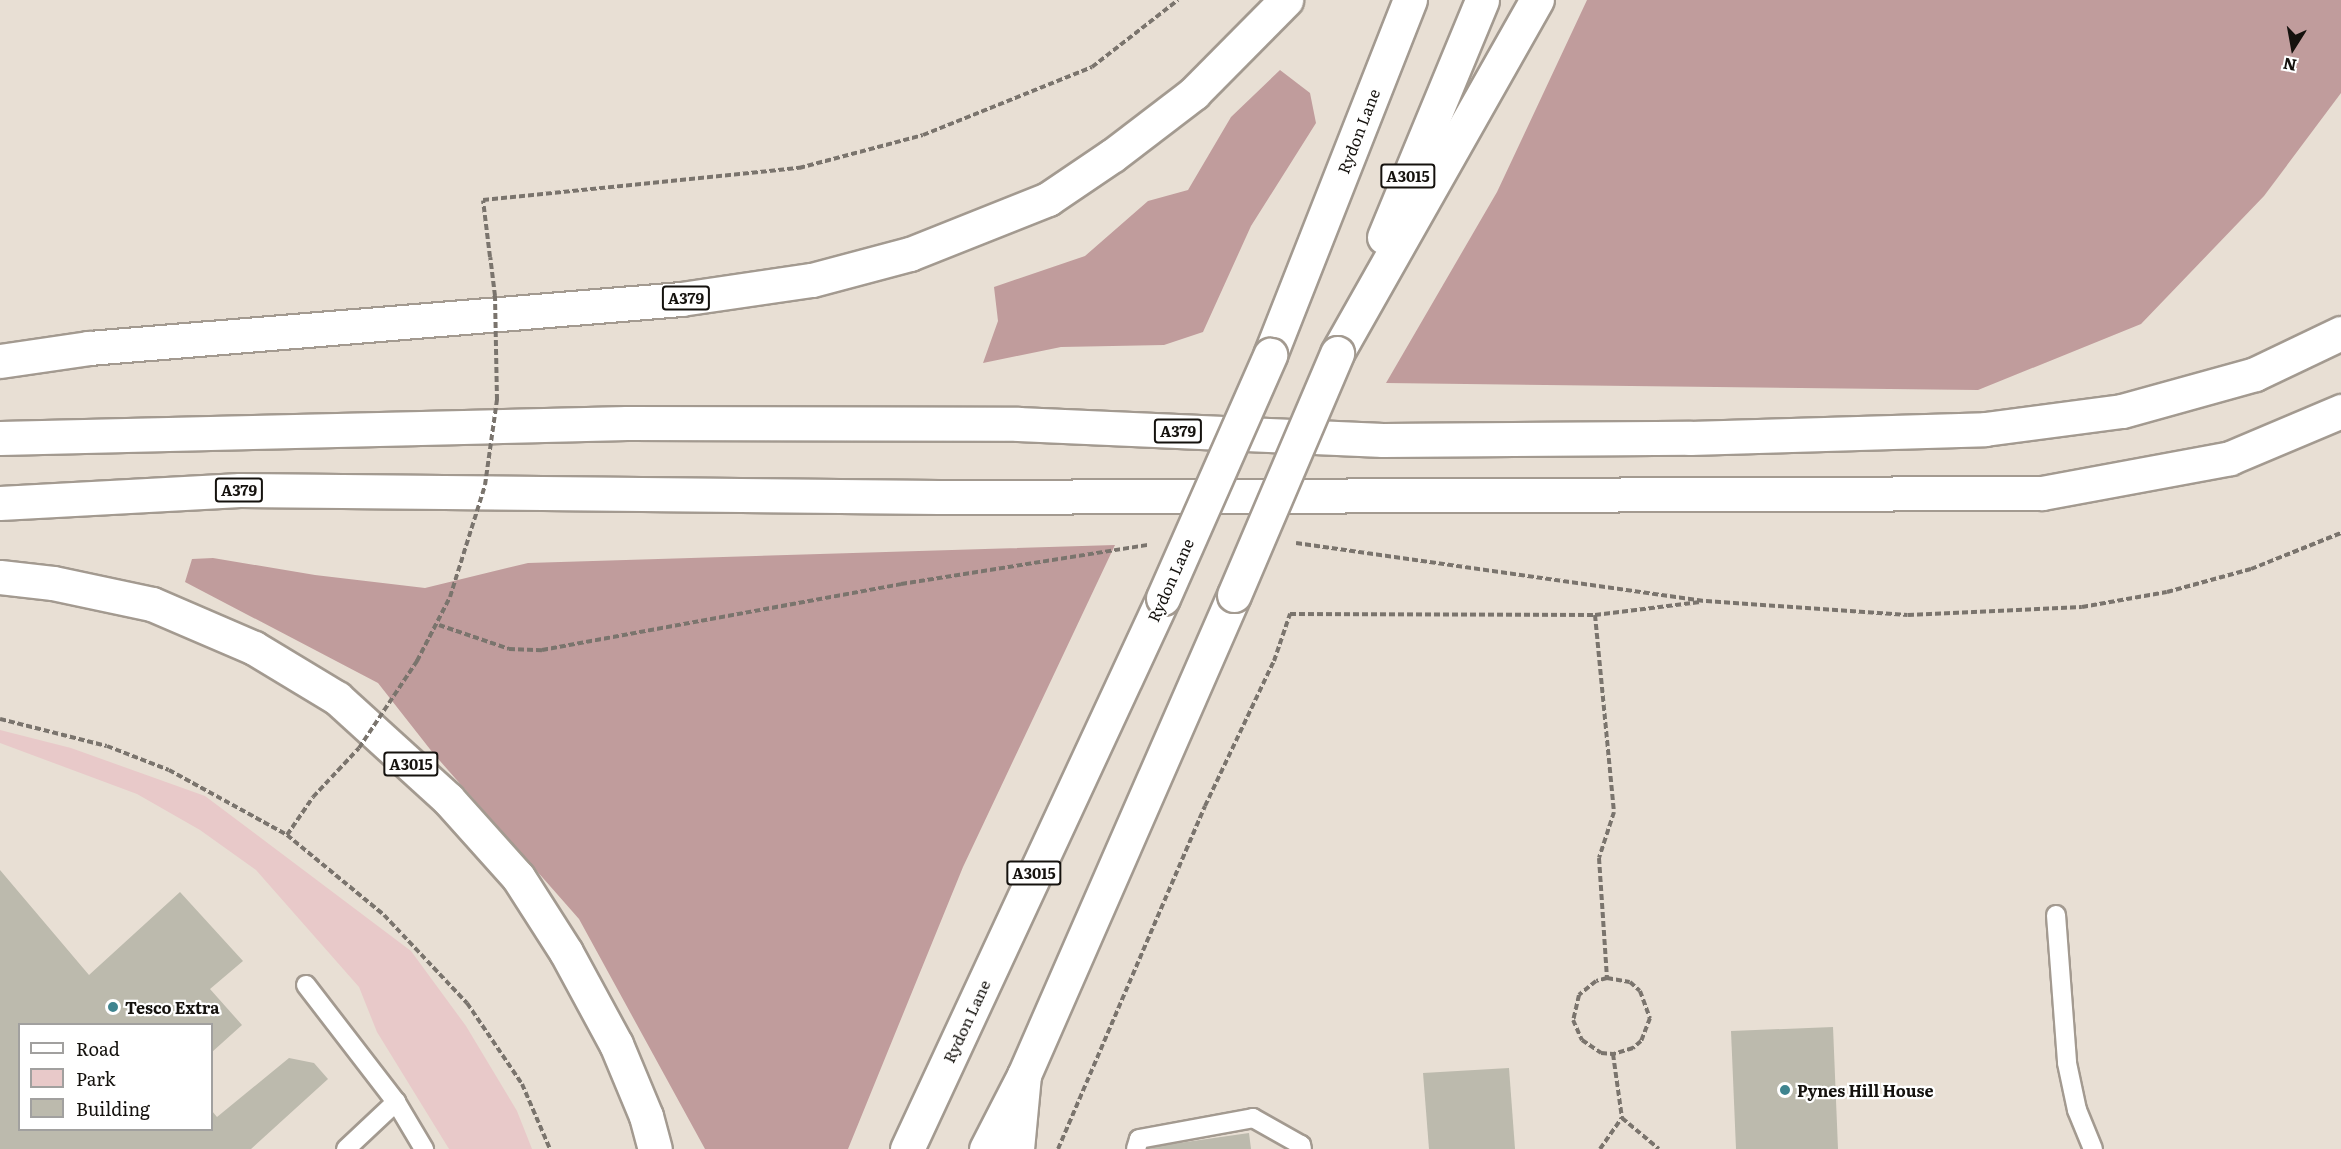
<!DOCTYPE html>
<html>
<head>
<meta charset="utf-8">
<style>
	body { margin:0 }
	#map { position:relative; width:2341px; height:1149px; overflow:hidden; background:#e8dfd4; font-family:Literata,serif }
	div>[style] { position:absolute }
	.green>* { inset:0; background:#e8c9c9 }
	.forest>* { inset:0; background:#c09c9c }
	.building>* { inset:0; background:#bcbaad }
	.path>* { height:4px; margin-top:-2px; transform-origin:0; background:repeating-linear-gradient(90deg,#7a746d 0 6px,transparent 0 9px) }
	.roads { filter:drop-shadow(2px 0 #a39a90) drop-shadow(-2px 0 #a39a90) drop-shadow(0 2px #a39a90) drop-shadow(0 -2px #a39a90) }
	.lane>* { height:18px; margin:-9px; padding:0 9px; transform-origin:9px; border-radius:9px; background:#fff }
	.street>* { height:33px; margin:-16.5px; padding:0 16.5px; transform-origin:16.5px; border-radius:16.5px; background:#fff }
	.primary>* { height:33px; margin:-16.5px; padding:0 16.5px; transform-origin:16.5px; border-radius:16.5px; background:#fff }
	.path-bridge>* { height:4px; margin-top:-2px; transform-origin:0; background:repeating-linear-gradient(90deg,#7a746d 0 6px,transparent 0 9px) }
	.bridges { filter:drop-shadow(2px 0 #a39a90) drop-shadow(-2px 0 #a39a90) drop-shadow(0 2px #a39a90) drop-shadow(0 -2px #a39a90) }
	.primary-bridge>* { height:33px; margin:-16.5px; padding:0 16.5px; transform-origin:16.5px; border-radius:16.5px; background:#fff }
	.dots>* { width:16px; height:16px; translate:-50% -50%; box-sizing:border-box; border:3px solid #fff; border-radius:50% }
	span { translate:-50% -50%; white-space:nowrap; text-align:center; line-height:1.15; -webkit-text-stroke:4.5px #fff; paint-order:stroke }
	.shield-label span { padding:2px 4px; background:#fff; border:2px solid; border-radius:4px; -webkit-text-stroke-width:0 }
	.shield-label { font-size:15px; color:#15120e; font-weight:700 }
	.street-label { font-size:16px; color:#15120e }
	.poi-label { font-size:16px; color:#15120e; font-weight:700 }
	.left { translate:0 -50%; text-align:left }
	.legend { position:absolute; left:18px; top:1023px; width:195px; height:108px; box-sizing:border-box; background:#fff; border:2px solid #a1a09f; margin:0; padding:8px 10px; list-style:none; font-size:18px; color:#15120e }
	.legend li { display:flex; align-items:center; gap:12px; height:30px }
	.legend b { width:30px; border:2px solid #a1a09f }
	.north { position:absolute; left:2263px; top:18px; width:60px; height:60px; -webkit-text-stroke:4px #fff; paint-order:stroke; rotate:191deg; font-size:16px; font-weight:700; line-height:24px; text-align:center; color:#15120e }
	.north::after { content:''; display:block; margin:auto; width:21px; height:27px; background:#15120e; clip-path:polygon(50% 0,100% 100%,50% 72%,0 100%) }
</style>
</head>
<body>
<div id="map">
	<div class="green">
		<i style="clip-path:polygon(0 730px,71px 748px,205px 796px,411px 951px,466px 1026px,517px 1111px,532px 1149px,449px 1149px,377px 1032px,359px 987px,256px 870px,200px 830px,137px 794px,0 743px)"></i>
	</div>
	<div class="forest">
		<i style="clip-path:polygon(1587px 0,2341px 0,2341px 93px,2264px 196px,2141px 324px,1978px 390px,1386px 383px,1497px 192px)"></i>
		<i style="clip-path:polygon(1280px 70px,1310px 93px,1316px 123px,1251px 226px,1203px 332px,1164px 345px,1061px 347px,983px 363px,998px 321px,994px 287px,1085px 256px,1148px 201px,1188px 190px,1231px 117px)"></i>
		<i style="clip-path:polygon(1115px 545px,963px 867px,848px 1149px,705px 1149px,579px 919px,433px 753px,378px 683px,185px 582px,192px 559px,213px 558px,315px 575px,425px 588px,528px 563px)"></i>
	</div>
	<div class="building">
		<i style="clip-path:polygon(0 870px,89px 975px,180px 892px,243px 961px,210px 989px,242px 1025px,212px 1052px,212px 1024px,20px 1024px,20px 1130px,212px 1130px,212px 1111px,217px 1117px,289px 1058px,314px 1063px,328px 1079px,251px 1149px,0 1149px)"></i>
		<i style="clip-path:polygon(1833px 1027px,1838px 1149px,1736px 1149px,1731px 1031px)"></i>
		<i style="clip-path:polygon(1509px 1068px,1515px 1149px,1429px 1149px,1423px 1073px)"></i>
		<i style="clip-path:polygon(1249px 1133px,1251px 1149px,1145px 1149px,1144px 1148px)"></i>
	</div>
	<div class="path">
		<i style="left:490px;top:257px;width:57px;rotate:-97deg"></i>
		<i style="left:483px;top:200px;width:318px;rotate:-5.8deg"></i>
		<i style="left:799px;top:168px;width:128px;rotate:-14.9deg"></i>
		<i style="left:923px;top:135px;width:182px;rotate:-21.9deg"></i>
		<i style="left:1092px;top:67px;width:109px;rotate:-37.9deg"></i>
		<i style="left:1296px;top:543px;width:414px;rotate:8.1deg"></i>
		<i style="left:1706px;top:601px;width:202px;rotate:4deg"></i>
		<i style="left:1908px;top:615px;width:174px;rotate:-2.6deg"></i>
		<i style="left:2082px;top:607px;width:86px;rotate:-10deg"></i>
		<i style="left:2167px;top:592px;width:87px;rotate:-15.3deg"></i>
		<i style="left:2251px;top:569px;width:97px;rotate:-21.8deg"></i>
		<i style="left:1595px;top:615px;width:198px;rotate:84.5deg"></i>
		<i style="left:1614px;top:812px;width:48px;rotate:108.1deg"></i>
		<i style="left:1599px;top:858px;width:120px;rotate:86.2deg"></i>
		<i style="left:1607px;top:978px;width:23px;rotate:10deg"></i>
		<i style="left:1630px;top:982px;width:13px;rotate:42deg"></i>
		<i style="left:1640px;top:991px;width:29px;rotate:70deg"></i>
		<i style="left:1650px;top:1018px;width:25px;rotate:111deg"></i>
		<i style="left:1641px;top:1041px;width:11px;rotate:139deg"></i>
		<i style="left:1633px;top:1048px;width:21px;rotate:163deg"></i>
		<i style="left:1613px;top:1054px;width:65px;rotate:82deg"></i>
		<i style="left:1622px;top:1118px;width:48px;rotate:40deg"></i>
		<i style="left:439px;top:625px;width:74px;rotate:18.9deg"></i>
		<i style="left:509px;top:649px;width:33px;rotate:2deg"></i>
		<i style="left:542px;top:650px;width:365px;rotate:-10.4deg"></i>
		<i style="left:901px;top:584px;width:250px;rotate:-9deg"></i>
		<i style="left:417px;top:661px;width:72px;rotate:-62.7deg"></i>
		<i style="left:0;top:719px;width:110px;rotate:14.2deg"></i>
		<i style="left:107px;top:746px;width:66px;rotate:21.2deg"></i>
		<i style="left:169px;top:770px;width:135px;rotate:28.8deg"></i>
		<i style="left:287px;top:835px;width:126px;rotate:39.5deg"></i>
		<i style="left:384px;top:915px;width:121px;rotate:46.7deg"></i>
		<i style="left:467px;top:1003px;width:98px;rotate:55.8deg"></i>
		<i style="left:522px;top:1084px;width:71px;rotate:66.7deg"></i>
		<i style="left:287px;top:835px;width:46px;rotate:-55.6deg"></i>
		<i style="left:1607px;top:978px;width:11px;rotate:165deg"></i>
		<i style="left:1596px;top:981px;width:22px;rotate:141deg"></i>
		<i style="left:1579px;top:995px;width:26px;rotate:103deg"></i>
		<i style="left:1573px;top:1020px;width:22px;rotate:66deg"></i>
		<i style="left:1582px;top:1040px;width:23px;rotate:34deg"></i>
		<i style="left:1601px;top:1053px;width:12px;rotate:5deg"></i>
		<i style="left:1058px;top:1149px;width:373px;rotate:-66.8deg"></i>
		<i style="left:1205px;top:806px;width:161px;rotate:-64.6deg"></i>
		<i style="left:1274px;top:661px;width:50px;rotate:-71.2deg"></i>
		<i style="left:1290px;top:614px;width:305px;rotate:0.2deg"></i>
		<i style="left:1595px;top:615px;width:106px;rotate:-7.1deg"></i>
		<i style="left:1600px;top:1149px;width:38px;rotate:-55deg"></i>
	</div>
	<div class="roads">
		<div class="lane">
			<i style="left:2056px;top:915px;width:148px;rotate:85.7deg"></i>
			<i style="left:2067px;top:1063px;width:48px;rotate:78deg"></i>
			<i style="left:2077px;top:1110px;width:42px;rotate:67.7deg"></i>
			<i style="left:306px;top:985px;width:148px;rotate:52.4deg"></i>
			<i style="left:396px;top:1102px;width:55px;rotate:59.2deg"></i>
			<i style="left:346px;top:1149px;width:69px;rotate:-43.2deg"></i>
			<i style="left:1136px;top:1149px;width:10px;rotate:-73deg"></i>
			<i style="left:1139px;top:1139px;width:116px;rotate:-10.4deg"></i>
			<i style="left:1253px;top:1118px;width:55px;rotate:29.4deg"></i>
			<i style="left:1301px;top:1145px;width:4px;rotate:76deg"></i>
		</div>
		<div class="street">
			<i style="left:1017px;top:1149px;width:74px;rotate:-84.6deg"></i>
		</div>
		<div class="primary">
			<i style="left:1384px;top:237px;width:256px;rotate:-67.5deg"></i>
			<i style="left:1337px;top:353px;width:406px;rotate:-60.5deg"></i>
			<i style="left:1270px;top:355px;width:382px;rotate:-68.5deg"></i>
			<i style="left:0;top:361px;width:90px;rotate:-8.3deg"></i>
			<i style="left:89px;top:348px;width:594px;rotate:-4.73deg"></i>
			<i style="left:681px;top:299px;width:132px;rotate:-8.3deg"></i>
			<i style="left:812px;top:280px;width:101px;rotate:-14.9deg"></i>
			<i style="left:910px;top:254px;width:149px;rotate:-21.7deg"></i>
			<i style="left:1048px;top:199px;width:78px;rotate:-34.1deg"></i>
			<i style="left:1113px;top:155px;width:102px;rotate:-37.4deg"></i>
			<i style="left:1194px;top:93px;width:131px;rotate:-45.3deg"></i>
			<i style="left:0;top:438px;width:627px;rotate:-1.37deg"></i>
			<i style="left:627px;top:423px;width:391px;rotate:0.1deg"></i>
			<i style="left:1018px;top:424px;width:365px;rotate:2.5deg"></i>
			<i style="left:1383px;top:440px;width:307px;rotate:-0.4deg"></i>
			<i style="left:1690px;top:438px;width:295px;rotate:-1.7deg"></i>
			<i style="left:1985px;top:429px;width:138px;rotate:-7.5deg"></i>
			<i style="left:2122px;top:411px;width:138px;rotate:-15.5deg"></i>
			<i style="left:2255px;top:374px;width:95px;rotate:-25.5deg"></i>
			<i style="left:0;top:503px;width:240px;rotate:-3.1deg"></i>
			<i style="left:240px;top:490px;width:699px;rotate:0.57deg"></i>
			<i style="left:939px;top:497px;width:1103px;rotate:-0.21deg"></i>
			<i style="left:2042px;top:493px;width:191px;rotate:-10.5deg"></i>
			<i style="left:2230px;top:458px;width:121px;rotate:-22.9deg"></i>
			<i style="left:0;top:577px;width:53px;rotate:6.5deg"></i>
			<i style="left:53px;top:583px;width:101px;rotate:12deg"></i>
			<i style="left:152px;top:604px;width:111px;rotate:23.3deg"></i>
			<i style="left:254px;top:648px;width:97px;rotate:31.1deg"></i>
			<i style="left:337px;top:698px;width:150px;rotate:42.3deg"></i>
			<i style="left:448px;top:799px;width:105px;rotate:48.1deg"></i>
			<i style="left:518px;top:877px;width:89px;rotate:57.4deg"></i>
			<i style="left:566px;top:952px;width:105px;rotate:61.5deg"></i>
			<i style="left:616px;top:1044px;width:78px;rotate:67.4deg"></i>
			<i style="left:646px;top:1116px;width:34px;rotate:75deg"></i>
			<i style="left:907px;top:1149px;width:608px;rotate:-65.08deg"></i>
			<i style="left:986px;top:1149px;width:83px;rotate:-62.8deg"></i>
			<i style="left:1024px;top:1075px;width:524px;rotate:-66.37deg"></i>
		</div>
	</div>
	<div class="path-bridge">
		<i style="left:450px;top:597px;width:117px;rotate:-72.6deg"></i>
		<i style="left:485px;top:485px;width:86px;rotate:-82deg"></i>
		<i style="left:497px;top:400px;width:104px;rotate:-91.1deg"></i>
		<i style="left:495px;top:296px;width:39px;rotate:-97deg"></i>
		<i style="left:313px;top:797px;width:67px;rotate:-46.8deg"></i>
		<i style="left:359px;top:748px;width:105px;rotate:-56.3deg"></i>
	</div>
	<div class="bridges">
		<div class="primary-bridge">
			<i style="left:1234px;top:595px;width:263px;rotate:-66.9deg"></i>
			<i style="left:1163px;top:598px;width:266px;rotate:-66.2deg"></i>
		</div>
	</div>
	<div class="dots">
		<i style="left:113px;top:1007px;background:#3e848f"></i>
		<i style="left:1785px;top:1090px;background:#3e848f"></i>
	</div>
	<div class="shield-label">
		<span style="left:1408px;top:176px">A3015</span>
		<span style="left:686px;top:298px">A379</span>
		<span style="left:1178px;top:431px">A379</span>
		<span style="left:239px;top:490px">A379</span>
		<span style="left:411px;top:764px">A3015</span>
		<span style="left:1034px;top:873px">A3015</span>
	</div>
	<div class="street-label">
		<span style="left:1358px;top:131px;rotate:-69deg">Rydon Lane</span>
		<span style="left:1170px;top:580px;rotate:-66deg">Rydon Lane</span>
		<span style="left:966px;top:1021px;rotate:-65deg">Rydon Lane</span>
	</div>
	<div class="poi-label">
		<span class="left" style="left:125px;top:1007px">Tesco Extra</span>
		<span class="left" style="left:1797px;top:1090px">Pynes Hill House</span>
	</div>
	<ul class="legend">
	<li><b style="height:8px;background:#fff"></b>Road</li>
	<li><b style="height:16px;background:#e8c9c9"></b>Park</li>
	<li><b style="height:16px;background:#bcbaad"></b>Building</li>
	</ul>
	<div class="north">N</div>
</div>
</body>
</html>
